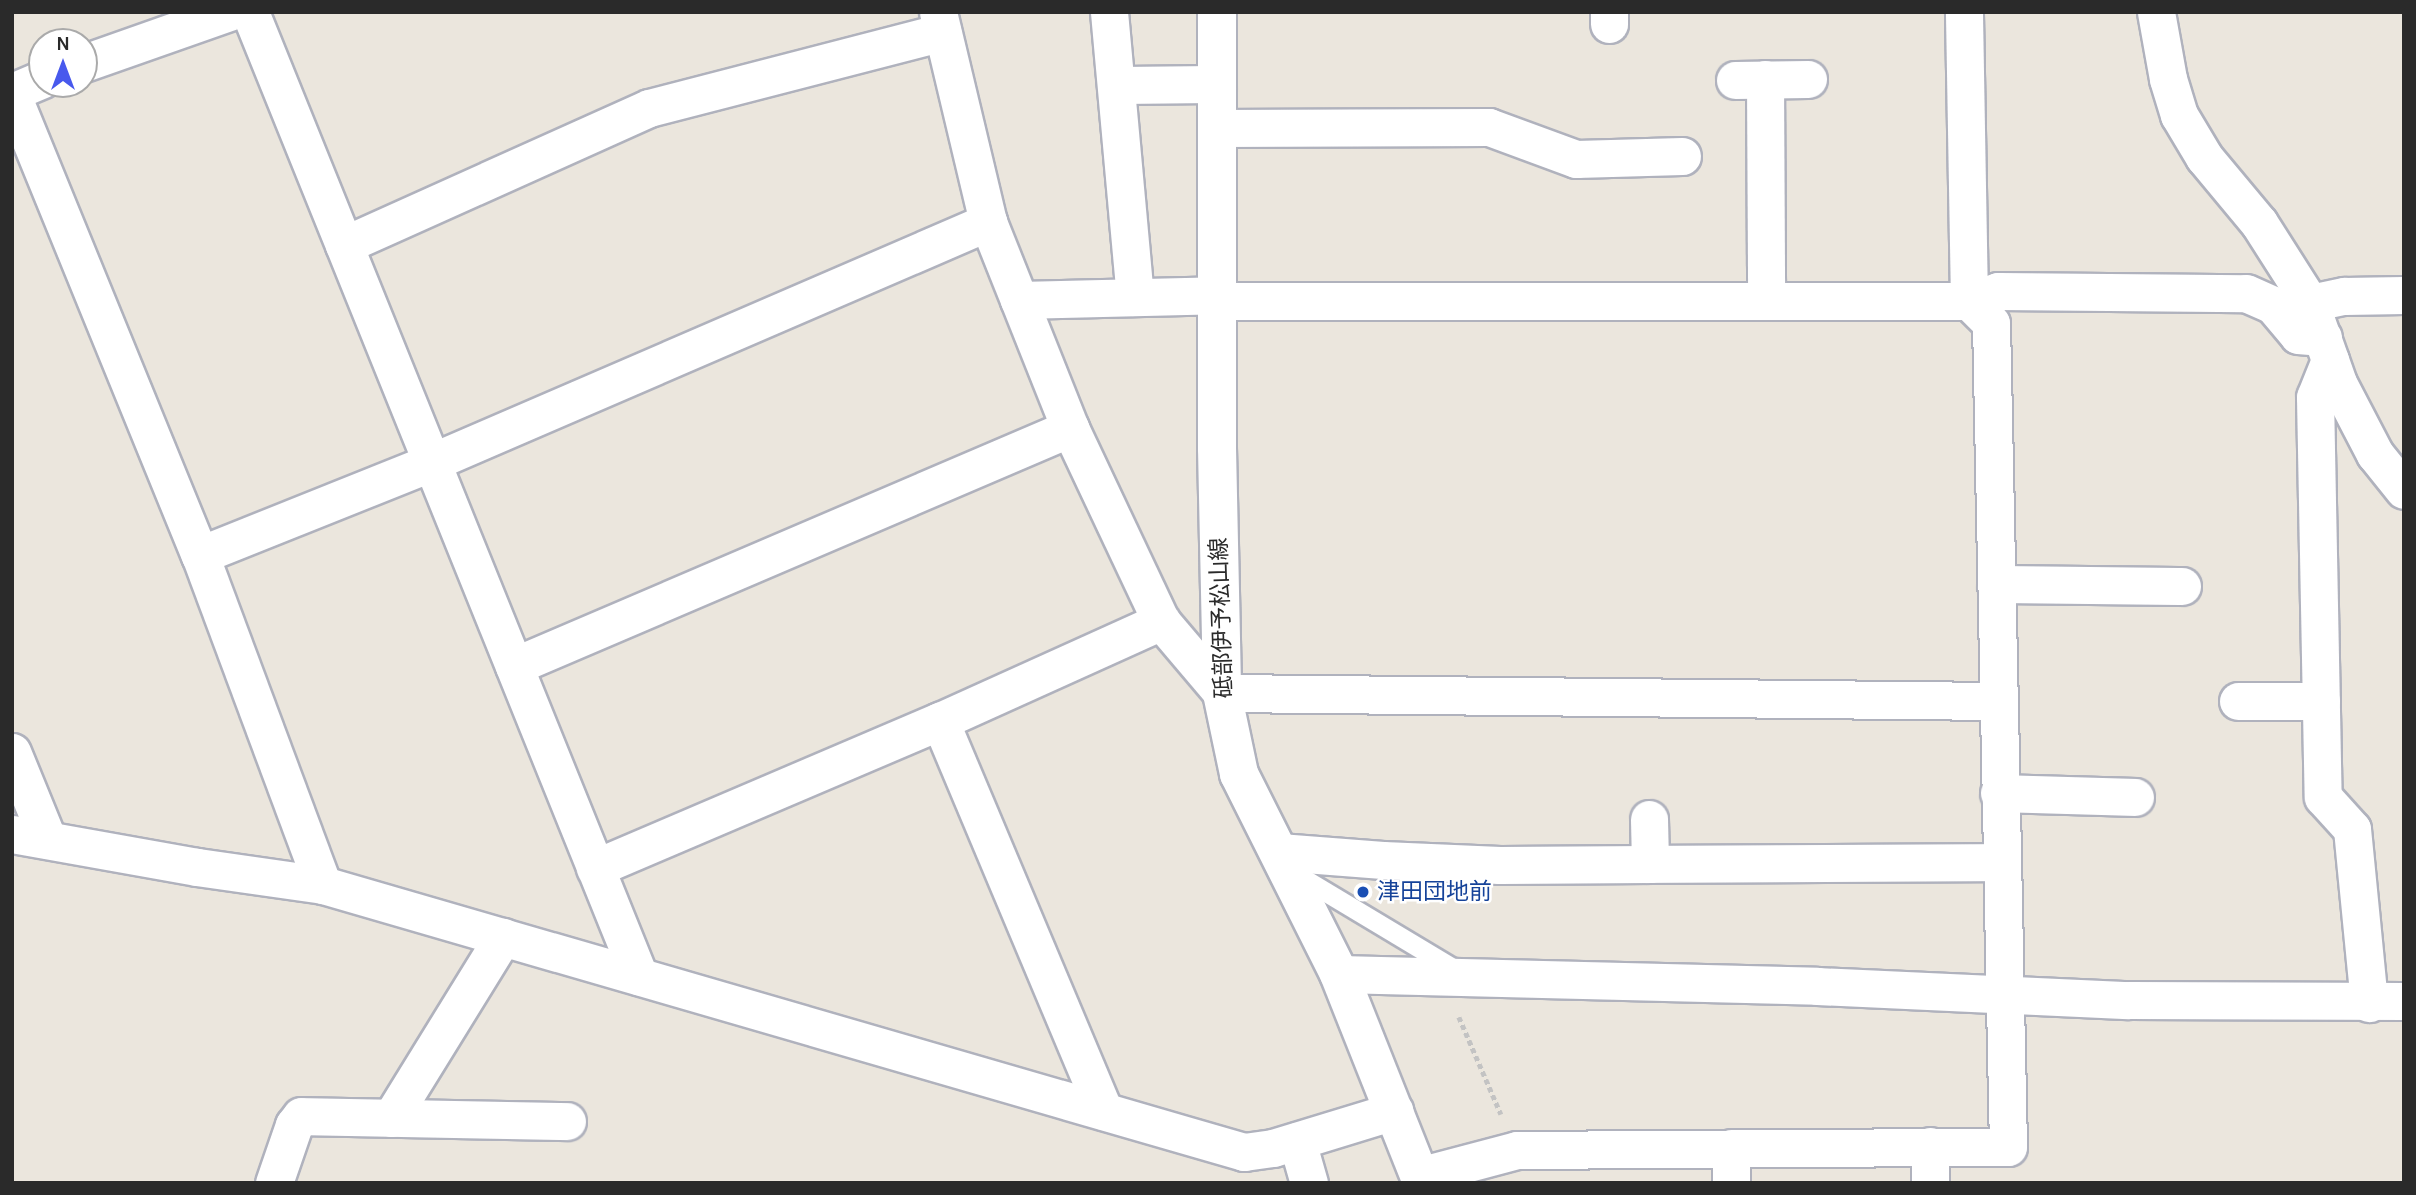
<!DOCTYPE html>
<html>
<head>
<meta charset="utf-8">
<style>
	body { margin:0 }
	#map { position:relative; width:2416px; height:1195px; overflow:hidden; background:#ebe6dd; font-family:Karla,"Noto Sans JP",sans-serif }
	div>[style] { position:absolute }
	.path>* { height:4.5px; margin-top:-2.25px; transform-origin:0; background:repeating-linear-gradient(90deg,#c3c3c3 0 5px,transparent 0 8.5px) }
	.roads { filter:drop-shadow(2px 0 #b0b2bd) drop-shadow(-2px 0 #b0b2bd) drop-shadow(0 2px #b0b2bd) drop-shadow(0 -2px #b0b2bd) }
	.lane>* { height:19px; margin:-9.5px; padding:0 9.5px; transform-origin:9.5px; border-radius:9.5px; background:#fff }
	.street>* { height:37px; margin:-18.5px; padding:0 18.5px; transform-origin:18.5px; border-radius:18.5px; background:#fff }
	.secondary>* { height:38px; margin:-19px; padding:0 19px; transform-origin:19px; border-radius:19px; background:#fff }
	.dots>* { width:19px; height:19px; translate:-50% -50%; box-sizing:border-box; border:4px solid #fff; border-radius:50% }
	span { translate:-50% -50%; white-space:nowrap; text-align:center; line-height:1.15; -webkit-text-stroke:5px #fff; paint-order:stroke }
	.street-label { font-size:23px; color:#2a2a2a }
	.transit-label { font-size:23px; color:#164399 }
	.left { translate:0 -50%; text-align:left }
	.frame { position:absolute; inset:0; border:14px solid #2a2a2a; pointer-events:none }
	.north { position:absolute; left:28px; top:28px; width:70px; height:70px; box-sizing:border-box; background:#fff; border:2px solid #aaa; border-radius:50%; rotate:0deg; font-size:19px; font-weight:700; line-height:28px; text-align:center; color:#2a2a2a }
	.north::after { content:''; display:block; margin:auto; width:24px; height:32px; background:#4859ed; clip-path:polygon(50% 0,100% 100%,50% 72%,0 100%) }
</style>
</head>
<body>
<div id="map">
	<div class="path">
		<i style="left:1459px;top:1017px;width:106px;rotate:66.6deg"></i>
	</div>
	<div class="roads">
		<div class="lane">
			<i style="left:1296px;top:874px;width:187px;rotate:31deg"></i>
		</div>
		<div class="street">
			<i style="left:250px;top:12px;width:1040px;rotate:68.02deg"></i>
			<i style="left:938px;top:12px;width:216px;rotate:76.6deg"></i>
			<i style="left:988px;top:222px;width:222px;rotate:68.3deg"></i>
			<i style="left:1070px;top:428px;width:213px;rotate:64.8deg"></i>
			<i style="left:1161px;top:621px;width:94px;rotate:49.7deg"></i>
			<i style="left:1222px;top:693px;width:776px;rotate:0.59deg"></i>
			<i style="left:1109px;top:12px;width:286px;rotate:84.8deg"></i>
			<i style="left:1609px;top:12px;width:12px;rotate:90deg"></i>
			<i style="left:2156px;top:12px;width:68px;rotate:79.8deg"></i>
			<i style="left:2168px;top:79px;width:38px;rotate:73deg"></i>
			<i style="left:2179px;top:115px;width:49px;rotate:59.2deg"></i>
			<i style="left:2204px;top:157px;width:86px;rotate:50.2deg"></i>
			<i style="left:2259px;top:223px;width:95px;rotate:57.5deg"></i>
			<i style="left:2310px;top:303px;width:85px;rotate:70.7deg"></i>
			<i style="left:2338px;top:383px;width:80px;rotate:62.5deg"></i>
			<i style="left:2375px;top:454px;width:46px;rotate:51.1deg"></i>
			<i style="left:84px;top:63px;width:154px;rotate:-19.4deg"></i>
			<i style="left:1765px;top:79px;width:222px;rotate:89.7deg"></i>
			<i style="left:1735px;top:80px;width:73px;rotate:-0.8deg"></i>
			<i style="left:1116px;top:85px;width:101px;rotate:-0.6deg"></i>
			<i style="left:12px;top:92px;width:33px;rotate:-23deg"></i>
			<i style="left:12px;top:95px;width:497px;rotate:67.8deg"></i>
			<i style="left:200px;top:555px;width:352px;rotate:69.6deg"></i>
			<i style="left:1217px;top:128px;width:272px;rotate:-0.2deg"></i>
			<i style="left:1489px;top:127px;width:93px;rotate:20.2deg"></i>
			<i style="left:1576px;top:159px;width:106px;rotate:-1.6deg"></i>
			<i style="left:344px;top:245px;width:334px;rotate:-24.2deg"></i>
			<i style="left:649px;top:108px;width:303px;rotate:-14.5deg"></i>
			<i style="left:1019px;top:300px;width:198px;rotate:-1.4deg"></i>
			<i style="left:1217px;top:301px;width:752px"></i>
			<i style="left:1969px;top:301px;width:289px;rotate:-91deg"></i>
			<i style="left:2310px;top:303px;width:35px;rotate:-12deg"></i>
			<i style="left:2344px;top:296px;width:60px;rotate:-1deg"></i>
			<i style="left:2330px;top:360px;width:40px;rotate:112deg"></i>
			<i style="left:2315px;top:397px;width:400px;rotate:88.9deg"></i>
			<i style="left:2323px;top:797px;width:43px;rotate:47.8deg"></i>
			<i style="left:2352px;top:829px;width:175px;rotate:84.4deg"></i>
			<i style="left:200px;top:555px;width:250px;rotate:-21.8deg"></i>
			<i style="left:432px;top:462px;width:606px;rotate:-23.35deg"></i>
			<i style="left:1996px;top:584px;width:186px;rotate:0.6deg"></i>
			<i style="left:514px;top:666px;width:605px;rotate:-23.17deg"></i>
			<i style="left:2238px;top:701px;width:83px"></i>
			<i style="left:940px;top:721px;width:423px;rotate:67.2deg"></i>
			<i style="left:12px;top:752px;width:95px;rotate:67.8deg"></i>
			<i style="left:1999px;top:793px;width:136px;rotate:1.7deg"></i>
			<i style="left:1649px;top:819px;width:45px;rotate:88.7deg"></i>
			<i style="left:1650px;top:864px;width:351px;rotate:-0.3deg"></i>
			<i style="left:12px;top:834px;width:188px;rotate:10.1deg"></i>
			<i style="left:197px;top:867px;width:127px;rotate:8.1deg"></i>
			<i style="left:323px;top:885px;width:959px;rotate:16.17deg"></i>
			<i style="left:1244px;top:1152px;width:29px;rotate:-8deg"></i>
			<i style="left:1273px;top:1148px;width:127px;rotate:-17deg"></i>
			<i style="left:1279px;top:852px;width:104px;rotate:4.4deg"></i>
			<i style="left:1383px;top:860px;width:117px;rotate:2.4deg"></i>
			<i style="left:1500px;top:865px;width:150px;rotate:-0.4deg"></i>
			<i style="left:595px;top:868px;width:375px;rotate:-23.1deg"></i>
			<i style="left:940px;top:721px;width:243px;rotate:-24.3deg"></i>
			<i style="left:1339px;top:974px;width:478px;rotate:1.4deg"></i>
			<i style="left:1817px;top:986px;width:312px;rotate:2.6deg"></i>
			<i style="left:2129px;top:1000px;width:275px;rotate:0.2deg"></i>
			<i style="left:391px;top:1118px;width:213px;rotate:-58.3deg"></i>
			<i style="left:1297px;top:1141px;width:44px;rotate:74.1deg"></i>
			<i style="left:1731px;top:1148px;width:35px;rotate:90deg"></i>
			<i style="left:1419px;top:1176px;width:101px;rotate:-14.9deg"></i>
			<i style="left:1517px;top:1150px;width:491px;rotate:-0.4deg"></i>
			<i style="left:2008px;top:1147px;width:824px;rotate:-91.18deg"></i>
			<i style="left:1991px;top:323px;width:31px;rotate:-135deg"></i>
			<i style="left:1969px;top:301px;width:31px;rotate:-19deg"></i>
			<i style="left:1998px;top:291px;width:248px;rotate:0.5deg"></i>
			<i style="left:2246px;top:293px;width:30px;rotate:24deg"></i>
			<i style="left:2273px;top:305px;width:39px;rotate:50deg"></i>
			<i style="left:2298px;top:335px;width:25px;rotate:5deg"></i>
			<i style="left:274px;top:1183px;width:61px;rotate:-71deg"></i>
			<i style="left:294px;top:1125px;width:11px;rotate:-52deg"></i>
			<i style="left:301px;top:1116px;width:266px;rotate:1.1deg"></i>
			<i style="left:1930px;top:1183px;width:37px;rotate:-90deg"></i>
		</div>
		<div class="secondary">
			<i style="left:1217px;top:12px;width:436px;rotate:90deg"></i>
			<i style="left:1217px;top:448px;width:245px;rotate:88.8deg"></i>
			<i style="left:1222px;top:693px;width:83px;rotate:78.1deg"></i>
			<i style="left:1239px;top:774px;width:224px;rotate:63.4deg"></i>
			<i style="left:1339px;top:974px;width:225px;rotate:68.3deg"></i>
		</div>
	</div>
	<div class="dots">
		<i style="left:1363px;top:892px;background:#1a4fb4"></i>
	</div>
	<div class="street-label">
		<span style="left:1222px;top:618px;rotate:-92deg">砥部伊予松山線</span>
	</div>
	<div class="transit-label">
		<span class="left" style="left:1377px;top:892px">津田団地前</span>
	</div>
	<div class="frame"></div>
	<div class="north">N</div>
</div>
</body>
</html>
